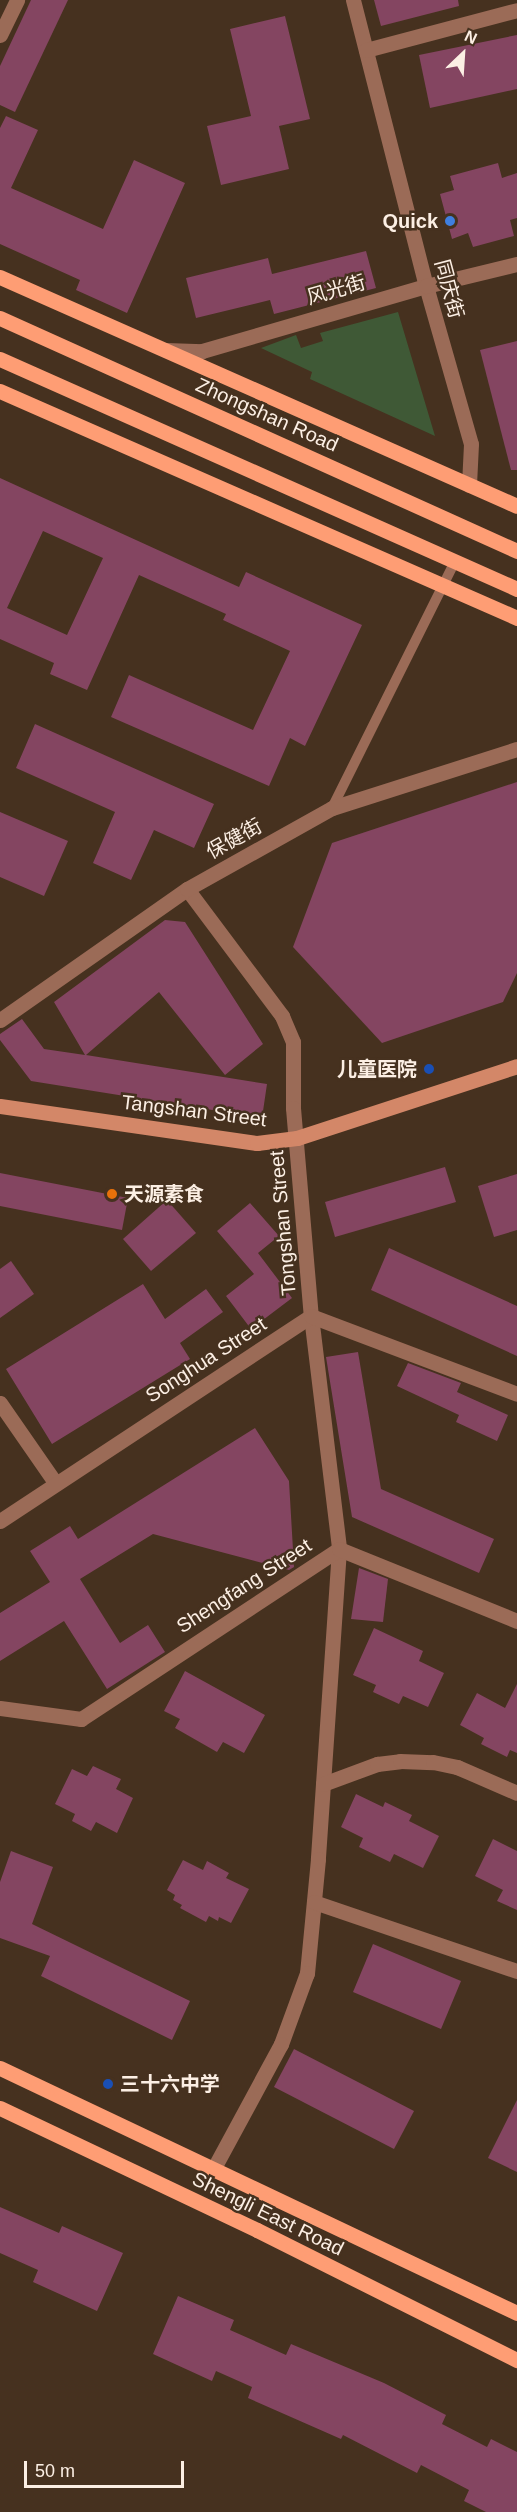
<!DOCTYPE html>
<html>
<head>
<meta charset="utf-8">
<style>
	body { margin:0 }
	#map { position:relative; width:517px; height:2512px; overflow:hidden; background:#46311f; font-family:Arial,"Noto Sans SC",sans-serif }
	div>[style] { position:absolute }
	.green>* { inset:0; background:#3f5936 }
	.building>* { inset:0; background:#844561 }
	.lane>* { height:10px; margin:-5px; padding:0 5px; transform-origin:5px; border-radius:5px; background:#9b6b57 }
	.street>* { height:15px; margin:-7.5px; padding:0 7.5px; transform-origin:7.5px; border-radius:7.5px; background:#9b6b57 }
	.secondary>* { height:15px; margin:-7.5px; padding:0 7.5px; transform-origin:7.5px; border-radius:7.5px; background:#d38768 }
	.primary>* { height:15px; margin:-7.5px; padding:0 7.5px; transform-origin:7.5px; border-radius:7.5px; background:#fe9d74 }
	.dots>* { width:16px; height:16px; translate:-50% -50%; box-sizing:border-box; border:3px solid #46311f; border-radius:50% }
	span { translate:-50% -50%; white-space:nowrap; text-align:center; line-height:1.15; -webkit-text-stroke:5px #46311f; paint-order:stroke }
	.poi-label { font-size:20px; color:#fcefe4; font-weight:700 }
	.right { translate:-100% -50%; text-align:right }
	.left { translate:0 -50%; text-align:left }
	.street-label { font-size:20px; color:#fcefe4 }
	.north { position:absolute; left:433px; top:24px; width:60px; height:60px; -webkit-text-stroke:4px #46311f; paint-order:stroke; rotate:25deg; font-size:16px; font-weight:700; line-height:24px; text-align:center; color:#fcefe4 }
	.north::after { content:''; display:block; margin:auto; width:21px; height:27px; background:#fcefe4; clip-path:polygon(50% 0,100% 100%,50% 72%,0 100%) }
	.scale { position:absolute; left:24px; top:2461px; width:160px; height:27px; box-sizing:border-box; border:3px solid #fcefe4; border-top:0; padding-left:8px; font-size:18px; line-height:21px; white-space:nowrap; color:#fcefe4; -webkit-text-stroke:4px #46311f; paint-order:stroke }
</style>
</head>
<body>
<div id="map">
	<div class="green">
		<i style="clip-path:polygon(398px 312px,435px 436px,310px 379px,312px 372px,261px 348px,296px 335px,301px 348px,323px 341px,320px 333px)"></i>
	</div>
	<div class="building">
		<i style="clip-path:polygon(31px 0,68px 0,15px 112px,0 105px,0 66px)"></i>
		<i style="clip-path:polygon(374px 0,458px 0,459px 6px,381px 26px)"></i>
		<i style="clip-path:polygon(285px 16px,310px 119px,279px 126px,289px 169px,221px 185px,207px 126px,251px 116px,230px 29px)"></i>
		<i style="clip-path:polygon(517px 35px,517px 89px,430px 108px,419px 55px)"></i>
		<i style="clip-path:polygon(6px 116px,38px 130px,11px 188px,103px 229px,134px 160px,185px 183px,127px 313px,76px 290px,80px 280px,0 244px,0 128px)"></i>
		<i style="clip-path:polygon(498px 163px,502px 178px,517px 173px,517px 218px,510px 220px,514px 236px,473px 247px,468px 233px,452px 239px,440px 194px,454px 190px,450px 176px)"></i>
		<i style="clip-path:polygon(366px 251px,376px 288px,274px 314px,270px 300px,196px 318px,186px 278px,268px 258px,272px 274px)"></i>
		<i style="clip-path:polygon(517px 341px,517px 470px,511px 470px,480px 350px)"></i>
		<i style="clip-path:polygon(evenodd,0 478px,239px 587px,246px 572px,362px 625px,305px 746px,290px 738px,269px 786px,111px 717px,129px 675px,253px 730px,290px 651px,223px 620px,226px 614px,139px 575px,87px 690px,50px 674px,54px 663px,0 639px,0 478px,43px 531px,103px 558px,67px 635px,7px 608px,43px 531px)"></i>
		<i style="clip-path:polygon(35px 724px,214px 804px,194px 848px,154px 830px,131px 880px,93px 863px,115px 812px,16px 768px)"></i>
		<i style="clip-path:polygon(517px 782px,517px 973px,503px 1002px,382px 1043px,293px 947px,332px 843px)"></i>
		<i style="clip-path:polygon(0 812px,68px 841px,44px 896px,0 877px)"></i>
		<i style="clip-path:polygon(165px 920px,185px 922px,263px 1044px,225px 1075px,159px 992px,86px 1055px,267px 1084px,262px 1118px,31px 1081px,0 1040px,0 1034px,22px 1019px,44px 1049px,85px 1055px,54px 1002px)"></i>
		<i style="clip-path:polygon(445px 1167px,456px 1202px,335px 1237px,325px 1202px)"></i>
		<i style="clip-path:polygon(0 1173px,128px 1198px,122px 1230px,0 1206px)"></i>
		<i style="clip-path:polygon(517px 1174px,517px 1230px,494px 1237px,478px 1186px)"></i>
		<i style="clip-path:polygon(167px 1200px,196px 1233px,151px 1271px,123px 1239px)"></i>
		<i style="clip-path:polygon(250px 1203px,279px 1236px,258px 1253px,292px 1298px,251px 1329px,226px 1296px,254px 1274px,217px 1231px)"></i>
		<i style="clip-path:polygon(389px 1248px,517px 1306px,517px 1356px,371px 1290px)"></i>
		<i style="clip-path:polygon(11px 1261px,34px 1294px,0 1318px,0 1269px)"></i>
		<i style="clip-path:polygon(143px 1284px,165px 1319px,206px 1289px,223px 1312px,180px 1343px,190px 1359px,52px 1444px,6px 1369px)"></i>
		<i style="clip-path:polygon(358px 1352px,381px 1489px,494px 1539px,479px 1573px,352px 1517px,326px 1357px)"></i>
		<i style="clip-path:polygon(408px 1363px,461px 1383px,457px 1392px,508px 1415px,497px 1441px,456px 1422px,459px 1415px,397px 1386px)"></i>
		<i style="clip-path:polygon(255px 1428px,289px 1481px,294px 1567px,289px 1570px,153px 1534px,80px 1579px,120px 1643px,148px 1625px,165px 1652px,107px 1689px,64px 1621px,0 1661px,0 1613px,50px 1582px,30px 1551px,70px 1526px,78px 1539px)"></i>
		<i style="clip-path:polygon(359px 1568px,388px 1579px,383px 1622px,351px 1619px)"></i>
		<i style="clip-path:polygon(374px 1628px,423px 1651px,419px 1661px,444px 1673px,428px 1707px,403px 1696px,399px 1704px,373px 1692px,376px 1685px,353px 1675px)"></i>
		<i style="clip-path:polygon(185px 1671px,265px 1715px,244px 1753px,223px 1742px,217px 1752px,175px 1728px,180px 1719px,164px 1711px)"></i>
		<i style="clip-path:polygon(517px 1684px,517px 1753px,510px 1750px,507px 1757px,481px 1744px,484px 1738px,460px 1725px,477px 1693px,505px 1708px)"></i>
		<i style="clip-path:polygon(93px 1766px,121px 1779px,116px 1789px,133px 1798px,117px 1833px,96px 1822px,91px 1831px,72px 1821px,75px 1814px,55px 1804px,72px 1769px,87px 1776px)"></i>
		<i style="clip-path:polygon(356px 1794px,383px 1807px,385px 1802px,412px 1815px,409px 1821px,439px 1836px,423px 1868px,394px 1854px,390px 1862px,359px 1847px,363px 1838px,341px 1827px)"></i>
		<i style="clip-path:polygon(493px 1839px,517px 1851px,517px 1910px,497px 1901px,503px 1890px,475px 1876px)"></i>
		<i style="clip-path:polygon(11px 1851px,53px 1867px,32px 1924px,190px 2001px,172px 2040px,41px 1976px,50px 1956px,0 1938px,0 1882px)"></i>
		<i style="clip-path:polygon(183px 1860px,203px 1870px,207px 1861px,229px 1873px,226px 1878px,249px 1889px,231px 1923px,219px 1917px,218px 1921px,209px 1916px,206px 1922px,180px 1908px,182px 1905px,173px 1900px,175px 1895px,167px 1890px)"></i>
		<i style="clip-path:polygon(373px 1944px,461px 1981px,441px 2029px,353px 1992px)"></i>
		<i style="clip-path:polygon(294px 2049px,414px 2111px,394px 2149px,274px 2087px)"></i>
		<i style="clip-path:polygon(517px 2100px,517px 2172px,488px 2158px)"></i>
		<i style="clip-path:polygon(0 2207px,59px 2233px,62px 2226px,123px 2253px,97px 2311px,33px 2282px,38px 2270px,0 2253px)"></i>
		<i style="clip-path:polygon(178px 2296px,234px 2320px,230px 2330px,286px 2355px,291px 2344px,384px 2383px,446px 2415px,442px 2424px,487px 2447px,491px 2439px,517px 2452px,517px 2512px,486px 2512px,464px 2501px,469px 2490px,421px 2465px,417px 2473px,343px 2435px,341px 2439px,248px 2398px,252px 2387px,216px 2371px,212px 2381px,153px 2354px)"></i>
	</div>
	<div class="lane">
		<i style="left:332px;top:808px;width:276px;rotate:-63.5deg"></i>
	</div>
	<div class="street">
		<i style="left:353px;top:0;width:295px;rotate:75.7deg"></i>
		<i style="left:426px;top:286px;width:164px;rotate:74.1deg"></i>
		<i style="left:471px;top:444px;width:41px;rotate:92.8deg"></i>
		<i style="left:0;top:35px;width:39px;rotate:-64deg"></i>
		<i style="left:366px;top:50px;width:156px;rotate:-14.8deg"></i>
		<i style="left:166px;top:350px;width:36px;rotate:2deg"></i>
		<i style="left:202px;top:351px;width:233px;rotate:-16.2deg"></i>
		<i style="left:426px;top:286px;width:94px;rotate:-13.6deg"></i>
		<i style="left:187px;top:889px;width:159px;rotate:53.2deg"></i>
		<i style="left:282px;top:1016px;width:28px;rotate:67deg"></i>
		<i style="left:293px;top:1042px;width:66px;rotate:90deg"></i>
		<i style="left:293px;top:1108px;width:209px;rotate:85.1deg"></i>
		<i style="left:311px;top:1316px;width:235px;rotate:83.1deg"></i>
		<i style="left:339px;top:1549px;width:311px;rotate:93.9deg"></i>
		<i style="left:318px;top:1859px;width:115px;rotate:95.5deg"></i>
		<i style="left:307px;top:1973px;width:76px;rotate:110.1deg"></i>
		<i style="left:281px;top:2044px;width:143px;rotate:118.4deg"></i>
		<i style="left:0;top:1020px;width:228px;rotate:-35deg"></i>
		<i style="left:187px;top:889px;width:166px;rotate:-29.2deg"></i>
		<i style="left:332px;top:808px;width:194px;rotate:-17.7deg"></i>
		<i style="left:0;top:1403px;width:98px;rotate:55.3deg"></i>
		<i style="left:0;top:1521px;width:372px;rotate:-33.4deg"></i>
		<i style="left:311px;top:1316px;width:220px;rotate:20.7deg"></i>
		<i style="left:0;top:1708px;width:82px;rotate:7.7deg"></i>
		<i style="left:81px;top:1719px;width:309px;rotate:-33.4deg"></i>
		<i style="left:339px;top:1549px;width:192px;rotate:22deg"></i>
		<i style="left:323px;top:1784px;width:58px;rotate:-20.3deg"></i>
		<i style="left:377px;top:1764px;width:23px;rotate:-7deg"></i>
		<i style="left:400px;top:1761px;width:33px;rotate:2deg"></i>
		<i style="left:433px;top:1762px;width:25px;rotate:12deg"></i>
		<i style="left:457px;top:1767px;width:65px;rotate:23.4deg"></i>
		<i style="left:314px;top:1902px;width:214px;rotate:18.8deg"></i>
	</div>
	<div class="secondary">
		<i style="left:0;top:1106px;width:260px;rotate:8.2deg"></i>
		<i style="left:257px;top:1143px;width:40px;rotate:-7.1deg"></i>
		<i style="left:297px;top:1138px;width:231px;rotate:-18.1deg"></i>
	</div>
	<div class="primary">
		<i style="left:0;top:277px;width:565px;rotate:23.89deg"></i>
		<i style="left:0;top:318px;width:567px;rotate:24.26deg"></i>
		<i style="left:0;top:359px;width:566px;rotate:23.98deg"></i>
		<i style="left:0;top:391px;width:565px;rotate:23.7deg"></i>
		<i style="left:0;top:2068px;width:572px;rotate:25.36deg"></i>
		<i style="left:0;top:2108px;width:284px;rotate:25.4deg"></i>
		<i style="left:257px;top:2230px;width:291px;rotate:26.6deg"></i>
	</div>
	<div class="dots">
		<i style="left:450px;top:221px;background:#3f7fe0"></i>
		<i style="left:429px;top:1069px;background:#1a4fb4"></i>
		<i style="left:112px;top:1194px;background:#e8710a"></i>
		<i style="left:108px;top:2084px;background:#1a4fb4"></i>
	</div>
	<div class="poi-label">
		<span class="right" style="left:438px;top:221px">Quick</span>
		<span class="right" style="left:417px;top:1069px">儿童医院</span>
		<span class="left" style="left:124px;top:1194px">天源素食</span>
		<span class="left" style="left:120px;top:2084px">三十六中学</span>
	</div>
	<div class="street-label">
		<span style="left:449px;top:289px;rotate:75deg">同庆街</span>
		<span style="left:336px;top:290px;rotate:-16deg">风光街</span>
		<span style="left:267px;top:415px;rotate:24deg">Zhongshan Road</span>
		<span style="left:234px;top:839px;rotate:-29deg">保健街</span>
		<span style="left:194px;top:1111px;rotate:7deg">Tangshan Street</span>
		<span style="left:283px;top:1223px;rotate:-95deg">Tongshan Street</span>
		<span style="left:206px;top:1360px;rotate:-33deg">Songhua Street</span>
		<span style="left:244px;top:1586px;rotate:-33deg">Shengfang Street</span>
		<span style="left:268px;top:2214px;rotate:26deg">Shengli East Road</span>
	</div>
	<div class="north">N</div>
	<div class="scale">50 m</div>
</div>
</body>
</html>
